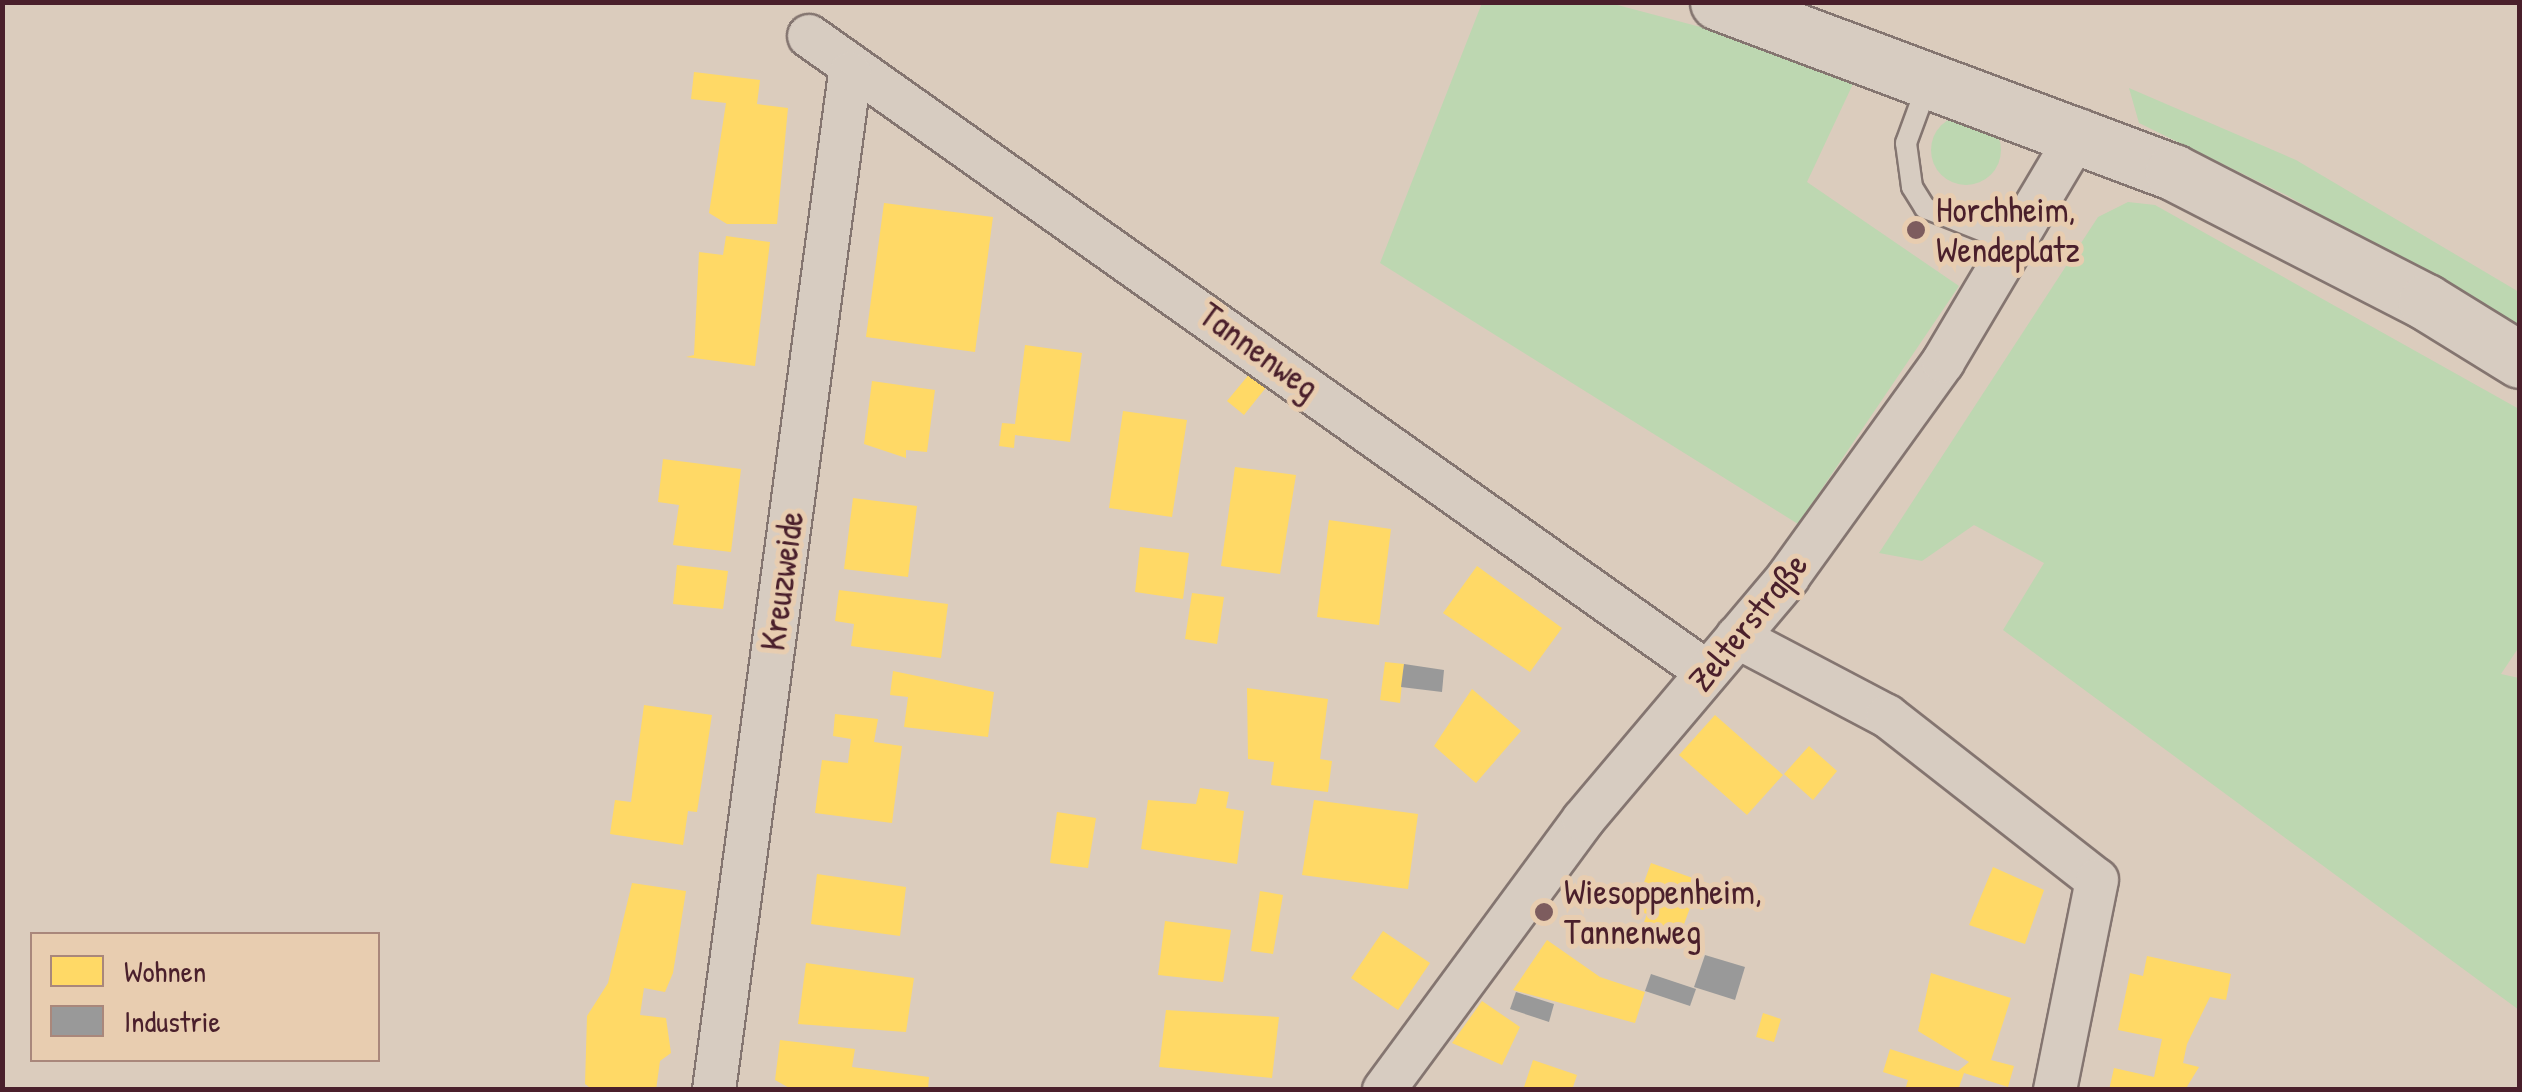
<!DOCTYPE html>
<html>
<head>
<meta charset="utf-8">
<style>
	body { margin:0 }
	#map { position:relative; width:2522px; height:1092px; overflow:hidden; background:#dbccbd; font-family:"Patrick Hand",sans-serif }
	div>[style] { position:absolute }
	.green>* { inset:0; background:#bdd7b1 }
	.round { border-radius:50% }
	.homes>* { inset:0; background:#ffd966 }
	.industry>* { inset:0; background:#999 }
	.roads { filter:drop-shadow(2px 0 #847570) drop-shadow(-2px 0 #847570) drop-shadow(0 2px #847570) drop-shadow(0 -2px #847570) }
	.service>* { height:20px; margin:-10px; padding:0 10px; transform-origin:10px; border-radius:10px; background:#d7ccc1 }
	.minor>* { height:42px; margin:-21px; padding:0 21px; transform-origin:21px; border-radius:21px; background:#d7ccc1 }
	.secondary>* { height:55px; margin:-27.5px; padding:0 27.5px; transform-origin:27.5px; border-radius:27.5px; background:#d7ccc1 }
	.dots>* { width:28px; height:28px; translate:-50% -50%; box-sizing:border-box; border:5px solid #e8cdb0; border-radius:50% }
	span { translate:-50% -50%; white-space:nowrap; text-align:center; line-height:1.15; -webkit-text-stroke:10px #e8cdb0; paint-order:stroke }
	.poi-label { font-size:35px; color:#4a1f2b }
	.left { translate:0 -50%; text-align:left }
	.street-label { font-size:35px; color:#4a1f2b }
	.frame { position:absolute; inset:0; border:5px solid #4a1f2b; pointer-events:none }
	.legend { position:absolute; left:30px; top:932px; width:350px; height:130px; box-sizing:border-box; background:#e8cdb0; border:2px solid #a9877b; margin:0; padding:12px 18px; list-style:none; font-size:30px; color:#4a1f2b }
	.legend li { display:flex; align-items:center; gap:20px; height:50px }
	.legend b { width:50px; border:2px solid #a9877b }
</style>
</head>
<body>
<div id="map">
	<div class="green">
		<i style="clip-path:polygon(1606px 2px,1860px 69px,1807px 182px,1959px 286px,1798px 524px,1380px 263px,1482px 3px)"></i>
		<i style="clip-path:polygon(2129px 88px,2296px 160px,2519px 292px,2519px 329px,2288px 196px,2139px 123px)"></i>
		<i class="round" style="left:1931px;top:115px;width:70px;height:70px"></i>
		<i style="clip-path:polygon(2128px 202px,2155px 205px,2519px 409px,2519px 647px,2501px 674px,2519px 678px,2519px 1010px,2003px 630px,2044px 563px,1974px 525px,1922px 561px,1879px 553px,2098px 217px)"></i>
	</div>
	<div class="homes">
		<i style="clip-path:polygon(694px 72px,760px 80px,757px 104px,788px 108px,777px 224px,727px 224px,709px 213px,726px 103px,691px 99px)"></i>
		<i style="clip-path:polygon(884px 203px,993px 217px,975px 352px,866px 337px)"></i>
		<i style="clip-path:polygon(726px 236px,770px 242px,755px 366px,686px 357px,694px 355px,699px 252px,723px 255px)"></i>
		<i style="clip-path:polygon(1025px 345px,1082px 353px,1070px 442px,1015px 435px,1014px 448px,999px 446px,1002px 423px,1015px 424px)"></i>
		<i style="clip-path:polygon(1251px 372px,1268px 385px,1244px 415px,1227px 401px)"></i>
		<i style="clip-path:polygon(872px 381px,935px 390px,927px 452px,906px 450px,906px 458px,864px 444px)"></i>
		<i style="clip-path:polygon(1123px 411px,1187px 420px,1172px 517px,1109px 508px)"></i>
		<i style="clip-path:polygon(663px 459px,741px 469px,731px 552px,673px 545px,679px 505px,658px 502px)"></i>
		<i style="clip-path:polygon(1235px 467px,1296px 475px,1280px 574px,1221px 566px)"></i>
		<i style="clip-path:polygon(853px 498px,917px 506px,908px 577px,844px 569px)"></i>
		<i style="clip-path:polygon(1329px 520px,1391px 529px,1379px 625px,1317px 617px)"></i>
		<i style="clip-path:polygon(1140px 547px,1189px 553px,1183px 599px,1135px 592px)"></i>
		<i style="clip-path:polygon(677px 565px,728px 571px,723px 609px,673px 604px)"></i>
		<i style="clip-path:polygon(1477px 566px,1562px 628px,1530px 672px,1443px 613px)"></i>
		<i style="clip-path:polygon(839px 590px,948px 604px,941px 658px,851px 646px,854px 624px,835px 621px)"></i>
		<i style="clip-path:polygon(1192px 593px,1224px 597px,1217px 644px,1185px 639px)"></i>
		<i style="clip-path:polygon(1385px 662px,1404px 664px,1400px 703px,1380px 700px)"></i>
		<i style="clip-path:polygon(893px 671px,994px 692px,988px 737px,904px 727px,908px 697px,890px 695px)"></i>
		<i style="clip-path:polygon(1247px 688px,1328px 699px,1320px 759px,1332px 761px,1328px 792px,1271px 785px,1274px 762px,1248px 759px)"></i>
		<i style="clip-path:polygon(1472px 689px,1521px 731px,1476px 783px,1434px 746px)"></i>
		<i style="clip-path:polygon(644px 705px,712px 715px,697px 812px,688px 811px,683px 845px,610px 834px,615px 800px,631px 802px)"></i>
		<i style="clip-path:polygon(835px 714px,878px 719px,874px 742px,902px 746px,892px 823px,815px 813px,822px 760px,848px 763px,851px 739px,833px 736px)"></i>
		<i style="clip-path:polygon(1715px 715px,1783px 775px,1747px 815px,1679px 755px)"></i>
		<i style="clip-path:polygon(1809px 746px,1837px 771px,1813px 800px,1784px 774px)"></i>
		<i style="clip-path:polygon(1200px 788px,1229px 792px,1226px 808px,1244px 811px,1237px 864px,1141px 849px,1148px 800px,1196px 804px)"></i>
		<i style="clip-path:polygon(1314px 800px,1418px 814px,1408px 889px,1302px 875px)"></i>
		<i style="clip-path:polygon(1057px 812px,1096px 818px,1088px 868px,1050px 863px)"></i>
		<i style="clip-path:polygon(1651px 863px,1712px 885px,1703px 910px,1691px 905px,1679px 938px,1643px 925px,1647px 914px,1634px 910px)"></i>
		<i style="clip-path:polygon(1993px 867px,2044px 890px,2025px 944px,1969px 925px)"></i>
		<i style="clip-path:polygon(817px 874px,906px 887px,900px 936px,811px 924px)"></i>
		<i style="clip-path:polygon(632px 883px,686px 891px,673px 973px,665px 992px,644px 988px,640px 1015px,666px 1018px,671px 1053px,660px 1061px,656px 1090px,593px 1090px,585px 1084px,587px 1016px,608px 983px)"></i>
		<i style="clip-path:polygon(1260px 891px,1283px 895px,1273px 954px,1251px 951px)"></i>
		<i style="clip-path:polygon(1165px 921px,1231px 930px,1223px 982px,1158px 975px)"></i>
		<i style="clip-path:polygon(1383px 931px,1430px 963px,1398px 1010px,1351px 978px)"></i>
		<i style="clip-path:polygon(1547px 940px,1600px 977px,1645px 992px,1635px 1023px,1513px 990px)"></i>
		<i style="clip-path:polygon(2147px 956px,2231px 974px,2226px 1000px,2210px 997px,2187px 1044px,2183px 1063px,2199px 1067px,2185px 1090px,2109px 1090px,2114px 1068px,2154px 1077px,2162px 1039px,2118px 1030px,2130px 973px,2143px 976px)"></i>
		<i style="clip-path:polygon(806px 963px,914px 978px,906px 1032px,798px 1024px)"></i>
		<i style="clip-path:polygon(1931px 973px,2011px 998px,1991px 1060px,2014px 1066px,2008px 1087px,1964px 1073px,1958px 1090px,1905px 1090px,1908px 1080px,1883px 1072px,1890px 1049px,1958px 1071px,1969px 1062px,1918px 1031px)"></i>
		<i style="clip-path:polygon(1482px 1001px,1520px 1027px,1502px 1065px,1452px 1043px)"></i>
		<i style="clip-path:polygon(1166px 1010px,1279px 1017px,1272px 1078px,1159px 1067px)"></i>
		<i style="clip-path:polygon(1763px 1013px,1781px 1019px,1774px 1042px,1756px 1037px)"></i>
		<i style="clip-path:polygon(780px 1040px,855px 1049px,852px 1067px,929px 1077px,928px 1090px,793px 1090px,775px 1080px)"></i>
		<i style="clip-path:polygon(1533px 1060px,1577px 1075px,1572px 1090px,1523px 1090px)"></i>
	</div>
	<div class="industry">
		<i style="clip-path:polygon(1404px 664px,1444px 670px,1442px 692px,1401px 687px)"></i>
		<i style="clip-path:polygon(1705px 955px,1745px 967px,1735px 1000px,1694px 987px)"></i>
		<i style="clip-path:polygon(1651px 974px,1696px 989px,1690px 1006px,1645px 991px)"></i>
		<i style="clip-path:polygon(1516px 992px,1554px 1004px,1549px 1022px,1510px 1009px)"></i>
	</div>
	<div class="roads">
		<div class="service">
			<i style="left:1928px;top:83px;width:64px;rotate:110.1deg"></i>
			<i style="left:1906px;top:143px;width:44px;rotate:82.2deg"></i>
			<i style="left:1912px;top:187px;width:25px;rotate:58deg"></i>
			<i style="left:1925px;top:208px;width:98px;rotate:21.6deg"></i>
		</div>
		<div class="minor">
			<i style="left:809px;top:36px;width:1100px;rotate:35.31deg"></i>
			<i style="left:1737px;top:637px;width:170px;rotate:27.8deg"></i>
			<i style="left:1887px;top:716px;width:266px;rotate:38deg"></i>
			<i style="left:2097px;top:880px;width:214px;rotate:101.3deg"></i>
			<i style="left:714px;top:1090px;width:1026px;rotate:-82.38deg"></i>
			<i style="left:1384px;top:1090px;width:335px;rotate:-53.6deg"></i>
			<i style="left:1583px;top:820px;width:318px;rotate:-49.8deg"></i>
			<i style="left:1788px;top:577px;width:265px;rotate:-54.2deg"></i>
			<i style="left:1943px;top:362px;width:269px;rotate:-59.3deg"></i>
		</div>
		<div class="secondary">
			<i style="left:1718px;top:2px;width:486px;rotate:20.5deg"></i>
			<i style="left:2173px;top:172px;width:284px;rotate:27.2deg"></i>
			<i style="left:2426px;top:302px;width:110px;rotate:31.7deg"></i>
		</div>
	</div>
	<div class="dots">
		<i style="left:1916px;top:230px;background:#7d5c5e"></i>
		<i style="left:1544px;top:912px;background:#7d5c5e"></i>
	</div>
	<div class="poi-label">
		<span class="left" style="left:1936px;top:230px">Horchheim,<br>Wendeplatz</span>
		<span class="left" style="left:1564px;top:912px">Wiesoppenheim,<br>Tannenweg</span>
	</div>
	<div class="street-label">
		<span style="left:1259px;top:351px;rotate:36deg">Tannenweg</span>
		<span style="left:782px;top:581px;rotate:-82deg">Kreuzweide</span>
		<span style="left:1748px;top:622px;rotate:-51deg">Zelterstraße</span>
	</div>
	<div class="frame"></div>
	<ul class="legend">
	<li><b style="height:28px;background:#ffd966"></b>Wohnen</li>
	<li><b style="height:28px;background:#999"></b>Industrie</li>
	</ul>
</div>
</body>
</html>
